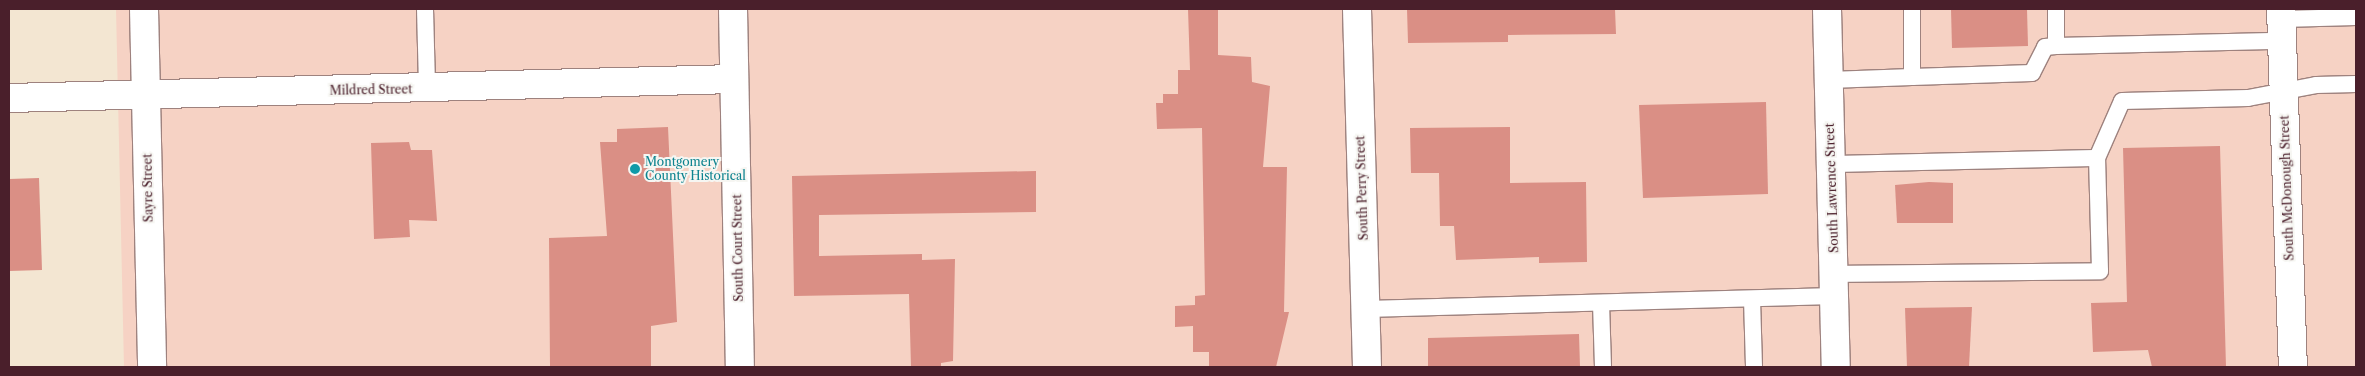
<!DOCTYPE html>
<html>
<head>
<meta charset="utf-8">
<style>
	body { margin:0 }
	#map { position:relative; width:2365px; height:376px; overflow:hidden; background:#f3e6d2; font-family:"Libre Caslon Text",serif }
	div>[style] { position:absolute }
	.built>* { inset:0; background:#f6d2c4 }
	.building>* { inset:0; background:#da8f85 }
	.roads { filter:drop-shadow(1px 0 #9e827e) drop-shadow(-1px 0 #9e827e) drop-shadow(0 1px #9e827e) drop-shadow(0 -1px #9e827e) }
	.lane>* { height:16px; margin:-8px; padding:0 8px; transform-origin:8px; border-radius:8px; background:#fff }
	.street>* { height:28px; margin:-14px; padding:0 14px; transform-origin:14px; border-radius:14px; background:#fff }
	.secondary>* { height:28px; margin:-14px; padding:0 14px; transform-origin:14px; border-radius:14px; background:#fff }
	.dots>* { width:14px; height:14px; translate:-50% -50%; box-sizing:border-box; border:2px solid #f6f6f2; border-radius:50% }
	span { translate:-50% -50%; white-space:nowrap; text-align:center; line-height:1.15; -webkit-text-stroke:4px #f6f6f2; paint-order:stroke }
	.street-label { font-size:12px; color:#4a1f2b }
	.culture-label { font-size:12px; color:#0d838f }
	.left { translate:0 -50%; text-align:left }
	.frame { position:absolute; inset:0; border:10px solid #4a1f2b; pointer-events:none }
</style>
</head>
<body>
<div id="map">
	<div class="built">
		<i style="clip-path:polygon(116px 9px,2356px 9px,2356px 367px,124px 367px)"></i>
	</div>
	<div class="building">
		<i style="clip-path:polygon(1188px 9px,1218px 9px,1218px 55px,1251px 57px,1252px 82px,1270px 86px,1263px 167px,1287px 167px,1284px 312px,1289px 312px,1276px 367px,1209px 367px,1209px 352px,1193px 352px,1193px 326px,1175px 327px,1175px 306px,1195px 305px,1195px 296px,1205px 295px,1202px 128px,1157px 129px,1156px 103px,1163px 103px,1163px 94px,1178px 94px,1178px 70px,1190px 70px)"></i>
		<i style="clip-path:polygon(1407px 9px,1615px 9px,1616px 34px,1508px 35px,1508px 42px,1408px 43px)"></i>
		<i style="clip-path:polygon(1951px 9px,2027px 9px,2028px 46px,1952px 48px)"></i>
		<i style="clip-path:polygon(1766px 102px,1768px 194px,1643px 198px,1639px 105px)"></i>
		<i style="clip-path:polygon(668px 127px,677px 322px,651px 326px,651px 367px,550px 367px,549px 238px,607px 236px,600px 142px,617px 142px,617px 129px)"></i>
		<i style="clip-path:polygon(1510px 127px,1510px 183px,1586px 182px,1587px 262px,1539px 263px,1539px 257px,1456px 260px,1454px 226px,1440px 226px,1439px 173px,1411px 173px,1410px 128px)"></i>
		<i style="clip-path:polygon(409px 142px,411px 150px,432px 150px,437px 221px,409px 220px,410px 237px,374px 239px,371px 143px)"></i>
		<i style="clip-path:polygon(2220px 146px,2226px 367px,2152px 367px,2148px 350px,2093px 352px,2091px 303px,2127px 302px,2123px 148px)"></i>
		<i style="clip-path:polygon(1036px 171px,1036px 212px,819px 215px,819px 256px,922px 254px,922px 260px,955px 259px,953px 361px,941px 363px,941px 367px,911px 367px,909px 294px,794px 296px,792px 176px)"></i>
		<i style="clip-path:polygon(39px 178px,42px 270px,9px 271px,9px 179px)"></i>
		<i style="clip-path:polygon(1929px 182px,1953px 183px,1953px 223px,1897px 223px,1895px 185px)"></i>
		<i style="clip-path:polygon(1972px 307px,1969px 367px,1907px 367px,1905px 308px)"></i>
		<i style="clip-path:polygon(1579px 334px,1580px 367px,1428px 367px,1428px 338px)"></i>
	</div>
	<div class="roads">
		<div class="lane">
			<i style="left:425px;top:9px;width:79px;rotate:88.5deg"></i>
			<i style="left:2056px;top:9px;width:37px;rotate:90deg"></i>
			<i style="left:2056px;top:46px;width:226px;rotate:-1.3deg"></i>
			<i style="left:2282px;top:19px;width:74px;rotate:-1.5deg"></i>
			<i style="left:1912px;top:77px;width:120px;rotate:-1.9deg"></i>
			<i style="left:2032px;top:73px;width:29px;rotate:-63deg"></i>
			<i style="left:2045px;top:47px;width:11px;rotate:-5deg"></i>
			<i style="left:1829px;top:80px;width:83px;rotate:-2.1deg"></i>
			<i style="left:1912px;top:77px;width:68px;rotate:-90deg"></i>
			<i style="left:1832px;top:164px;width:265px;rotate:-1.3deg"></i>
			<i style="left:1834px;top:274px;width:266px;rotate:-0.6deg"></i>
			<i style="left:2100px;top:271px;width:113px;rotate:-91.5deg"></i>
			<i style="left:2097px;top:158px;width:62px;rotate:-66.3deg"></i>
			<i style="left:2122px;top:101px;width:126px;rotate:-1.4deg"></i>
			<i style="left:2248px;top:98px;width:69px;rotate:-10.8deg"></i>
			<i style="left:2316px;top:85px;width:40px;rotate:-1.4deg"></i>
			<i style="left:1752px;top:299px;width:68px;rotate:88.3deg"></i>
			<i style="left:1601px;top:303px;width:64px;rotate:88.2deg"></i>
			<i style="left:1365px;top:309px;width:470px;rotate:-1.6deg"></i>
		</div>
		<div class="street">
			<i style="left:144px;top:9px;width:358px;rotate:88.7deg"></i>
		</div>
		<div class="secondary">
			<i style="left:733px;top:9px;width:358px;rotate:88.9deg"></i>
			<i style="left:1357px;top:9px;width:358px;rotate:88.4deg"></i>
			<i style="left:1827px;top:9px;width:358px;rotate:88.6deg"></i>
			<i style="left:2281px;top:9px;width:358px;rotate:88.1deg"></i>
			<i style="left:9px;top:98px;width:725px;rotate:-1.5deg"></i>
		</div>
	</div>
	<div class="dots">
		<i style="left:635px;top:169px;background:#0f9aa8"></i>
	</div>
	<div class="street-label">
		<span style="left:371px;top:90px;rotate:-1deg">Mildred Street</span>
		<span style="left:148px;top:188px;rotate:-91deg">Sayre Street</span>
		<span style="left:1362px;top:188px;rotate:-92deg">South Perry Street</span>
		<span style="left:1832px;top:188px;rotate:-92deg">South Lawrence Street</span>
		<span style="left:2287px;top:188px;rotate:-92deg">South McDonough Street</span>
		<span style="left:738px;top:248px;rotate:-91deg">South Court Street</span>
	</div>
	<div class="culture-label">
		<span class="left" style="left:645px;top:169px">Montgomery<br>County Historical</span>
	</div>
	<div class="frame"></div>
</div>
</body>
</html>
